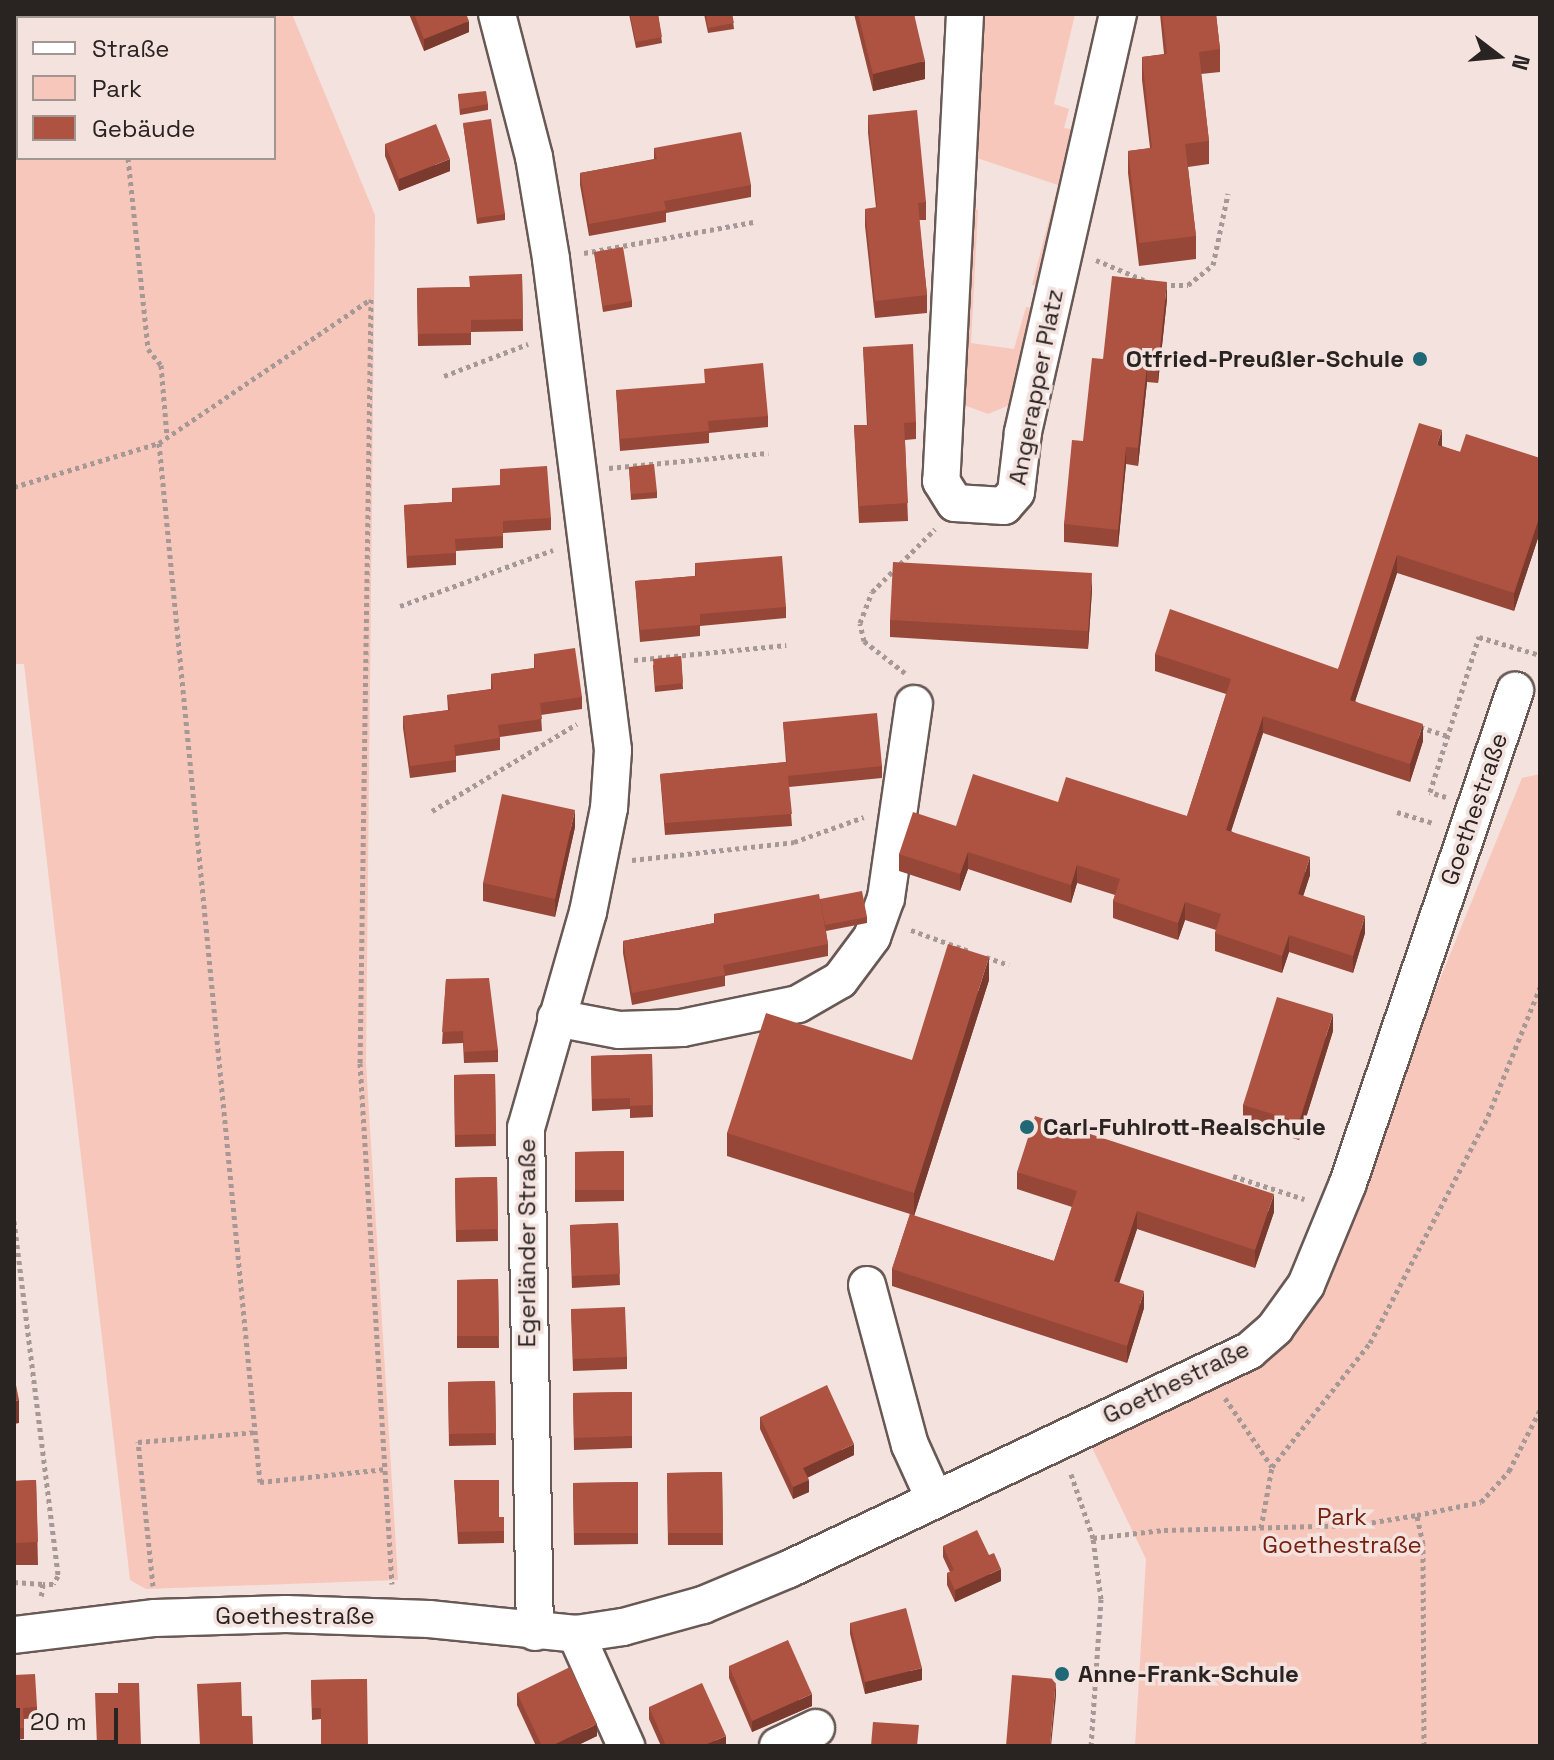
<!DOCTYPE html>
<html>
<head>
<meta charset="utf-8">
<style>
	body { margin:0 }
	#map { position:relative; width:1554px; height:1760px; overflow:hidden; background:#f3e2de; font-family:"Space Grotesk",sans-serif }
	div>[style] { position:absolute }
	.green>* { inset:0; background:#f8c7bc }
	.path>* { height:5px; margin-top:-2.5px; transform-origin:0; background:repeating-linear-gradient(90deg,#a59895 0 4px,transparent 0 8px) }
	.roads { filter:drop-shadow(2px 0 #685955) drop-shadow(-2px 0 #685955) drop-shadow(0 2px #685955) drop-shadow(0 -2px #685955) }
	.minor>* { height:36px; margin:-18px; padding:0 18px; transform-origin:18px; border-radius:18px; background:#fff }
	.wall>* { inset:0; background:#964738 }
	.shaded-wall>* { inset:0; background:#7a3a2e }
	.building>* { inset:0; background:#ae5341 }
	.dots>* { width:22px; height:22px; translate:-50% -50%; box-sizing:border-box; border:4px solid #f3e2de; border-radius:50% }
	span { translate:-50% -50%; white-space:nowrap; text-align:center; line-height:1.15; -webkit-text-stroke:7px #f3e2de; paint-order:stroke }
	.poi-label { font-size:24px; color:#292322; font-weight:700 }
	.right { translate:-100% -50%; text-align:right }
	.left { translate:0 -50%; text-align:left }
	.street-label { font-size:24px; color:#292322 }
	.park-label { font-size:24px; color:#772111 }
	.frame { position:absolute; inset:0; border:16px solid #292322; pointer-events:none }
	.legend { position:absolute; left:16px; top:16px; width:260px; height:144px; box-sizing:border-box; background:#f3e2de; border:2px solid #a29693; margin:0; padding:10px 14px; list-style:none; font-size:24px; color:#292322 }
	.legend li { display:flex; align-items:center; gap:16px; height:40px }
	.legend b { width:40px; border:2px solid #a29693 }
	.north { position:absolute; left:1458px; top:16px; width:80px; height:80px; -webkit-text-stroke:6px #f3e2de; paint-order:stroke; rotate:106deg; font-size:22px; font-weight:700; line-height:32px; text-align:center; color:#292322 }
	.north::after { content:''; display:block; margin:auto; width:28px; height:36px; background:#292322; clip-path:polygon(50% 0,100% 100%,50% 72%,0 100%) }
	.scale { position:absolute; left:16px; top:1708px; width:102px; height:36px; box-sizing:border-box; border:4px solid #292322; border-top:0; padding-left:10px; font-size:24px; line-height:28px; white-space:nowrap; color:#292322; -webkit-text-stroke:6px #f3e2de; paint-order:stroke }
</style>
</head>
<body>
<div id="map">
	<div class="green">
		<i style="clip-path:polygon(evenodd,14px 14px,292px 14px,375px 215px,366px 1063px,398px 1580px,146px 1589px,130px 1580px,24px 664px,14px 664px,14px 14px,274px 18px,274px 158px,18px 158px,18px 18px,274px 18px)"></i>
		<i style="clip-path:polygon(978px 14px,1075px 14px,1054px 104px,1069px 109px,1064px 128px,1078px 130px,1046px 285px,1032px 285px,1058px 185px,968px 155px)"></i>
		<i style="clip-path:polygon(966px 209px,978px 210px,971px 343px,1014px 349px,1026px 307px,1041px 310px,1017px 402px,988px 414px,956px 402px)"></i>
		<i style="clip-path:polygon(1540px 774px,1538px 1746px,1135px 1746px,1146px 1559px,1086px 1435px,1286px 1337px,1323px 1266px,1522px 778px)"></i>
	</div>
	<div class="path">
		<i style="left:14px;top:71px;width:4px;rotate:-14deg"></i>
		<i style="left:128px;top:158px;width:192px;rotate:84deg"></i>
		<i style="left:148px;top:349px;width:21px;rotate:51deg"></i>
		<i style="left:161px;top:365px;width:71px;rotate:85.2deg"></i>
		<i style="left:584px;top:253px;width:172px;rotate:-10.4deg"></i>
		<i style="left:1096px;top:260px;width:54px;rotate:22.8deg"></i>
		<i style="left:1163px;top:285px;width:25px"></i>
		<i style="left:1188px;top:285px;width:32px;rotate:-39deg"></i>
		<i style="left:1213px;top:265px;width:73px;rotate:-78.1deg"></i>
		<i style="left:444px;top:376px;width:90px;rotate:-20.9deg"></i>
		<i style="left:159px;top:443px;width:1044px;rotate:84.45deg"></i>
		<i style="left:260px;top:1482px;width:127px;rotate:-5.9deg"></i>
		<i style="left:609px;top:468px;width:160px;rotate:-5.4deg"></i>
		<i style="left:14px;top:487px;width:152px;rotate:-16.9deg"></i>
		<i style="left:159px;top:443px;width:256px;rotate:-34.2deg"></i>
		<i style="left:371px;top:299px;width:764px;rotate:90.82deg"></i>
		<i style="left:360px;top:1063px;width:522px;rotate:86.49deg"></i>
		<i style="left:400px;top:606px;width:163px;rotate:-20.1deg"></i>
		<i style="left:634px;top:660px;width:153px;rotate:-5.6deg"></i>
		<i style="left:905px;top:673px;width:52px;rotate:-142deg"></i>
		<i style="left:864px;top:641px;width:18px;rotate:-103deg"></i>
		<i style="left:860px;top:623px;width:33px;rotate:-69deg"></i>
		<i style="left:872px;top:592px;width:89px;rotate:-45deg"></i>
		<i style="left:1420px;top:727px;width:28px;rotate:18deg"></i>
		<i style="left:1446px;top:797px;width:17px;rotate:-163deg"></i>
		<i style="left:1430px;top:792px;width:163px;rotate:-72.5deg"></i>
		<i style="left:1479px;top:637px;width:64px;rotate:16.4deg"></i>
		<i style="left:432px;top:811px;width:169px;rotate:-31deg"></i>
		<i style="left:1397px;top:812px;width:39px;rotate:17deg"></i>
		<i style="left:632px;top:860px;width:163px;rotate:-6.3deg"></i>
		<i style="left:794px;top:842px;width:74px;rotate:-19.7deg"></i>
		<i style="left:911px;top:930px;width:62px;rotate:19.9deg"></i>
		<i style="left:986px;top:957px;width:24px;rotate:19deg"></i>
		<i style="left:1233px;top:1176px;width:75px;rotate:17.9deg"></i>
		<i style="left:14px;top:1221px;width:358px;rotate:82.9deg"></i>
		<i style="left:58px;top:1576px;width:9px;rotate:122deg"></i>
		<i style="left:53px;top:1584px;width:10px;rotate:180deg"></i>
		<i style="left:43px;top:1584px;width:15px;rotate:98deg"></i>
		<i style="left:1225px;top:1398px;width:83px;rotate:55.7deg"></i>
		<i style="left:1071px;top:1474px;width:68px;rotate:71deg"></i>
		<i style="left:1261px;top:1528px;width:62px;rotate:-79.8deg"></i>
		<i style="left:1272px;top:1467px;width:158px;rotate:-51.7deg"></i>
		<i style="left:1370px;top:1343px;width:256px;rotate:-62.5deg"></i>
		<i style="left:1488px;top:1116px;width:139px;rotate:-68deg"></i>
		<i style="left:14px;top:1582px;width:29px;rotate:4deg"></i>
		<i style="left:153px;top:1586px;width:145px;rotate:-95.9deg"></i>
		<i style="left:138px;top:1442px;width:118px;rotate:-4.8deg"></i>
		<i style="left:1091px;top:1746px;width:147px;rotate:-86.1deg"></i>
		<i style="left:1101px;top:1599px;width:62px;rotate:-97.5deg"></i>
		<i style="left:1093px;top:1538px;width:71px;rotate:-6.4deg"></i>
		<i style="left:1164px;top:1530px;width:192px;rotate:-1.5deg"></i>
		<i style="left:1356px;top:1525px;width:62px;rotate:-9.3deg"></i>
		<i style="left:1424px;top:1746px;width:202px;rotate:-90.3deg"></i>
		<i style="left:1423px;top:1544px;width:30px;rotate:-102deg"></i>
		<i style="left:1417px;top:1515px;width:65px;rotate:-11.5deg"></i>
		<i style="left:1481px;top:1502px;width:42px;rotate:-47.9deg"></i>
		<i style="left:1509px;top:1471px;width:68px;rotate:-63.1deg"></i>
	</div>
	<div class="roads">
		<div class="minor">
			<i style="left:497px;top:14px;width:148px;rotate:75.5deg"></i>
			<i style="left:534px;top:157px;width:103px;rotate:80.5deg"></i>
			<i style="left:551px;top:259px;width:495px;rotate:82.8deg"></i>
			<i style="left:613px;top:750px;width:58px;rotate:93.9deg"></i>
			<i style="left:609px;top:808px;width:106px;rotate:101.4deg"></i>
			<i style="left:588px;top:912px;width:225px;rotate:106deg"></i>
			<i style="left:526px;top:1128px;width:504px;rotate:88.98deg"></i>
			<i style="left:965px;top:14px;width:468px;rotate:92.9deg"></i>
			<i style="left:941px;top:481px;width:26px;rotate:58deg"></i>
			<i style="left:955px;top:503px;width:49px;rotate:3.5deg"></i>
			<i style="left:1004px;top:506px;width:18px;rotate:-49deg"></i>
			<i style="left:1016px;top:492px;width:60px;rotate:-83.3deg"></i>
			<i style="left:1023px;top:432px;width:429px;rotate:-77.2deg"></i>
			<i style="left:556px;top:1018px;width:64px;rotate:10.8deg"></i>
			<i style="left:619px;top:1030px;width:63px;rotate:-1.8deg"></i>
			<i style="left:682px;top:1028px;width:118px;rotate:-11.7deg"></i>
			<i style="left:798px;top:1004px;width:48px;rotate:-29.7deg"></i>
			<i style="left:840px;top:980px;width:54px;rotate:-53.3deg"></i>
			<i style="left:872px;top:937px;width:41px;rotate:-70.3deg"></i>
			<i style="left:886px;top:898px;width:196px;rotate:-81.8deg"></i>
			<i style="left:867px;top:1285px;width:166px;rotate:75deg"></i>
			<i style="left:910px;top:1445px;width:58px;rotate:65.6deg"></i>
			<i style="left:576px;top:1634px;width:123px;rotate:65.9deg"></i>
			<i style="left:14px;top:1635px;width:142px;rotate:-6.9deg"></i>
			<i style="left:155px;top:1618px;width:131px;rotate:-1.7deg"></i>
			<i style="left:286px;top:1614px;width:143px;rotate:2deg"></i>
			<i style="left:429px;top:1619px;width:148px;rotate:5.8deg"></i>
			<i style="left:576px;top:1634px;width:48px;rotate:-8.5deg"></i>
			<i style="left:623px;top:1627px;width:83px;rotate:-15.4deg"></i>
			<i style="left:703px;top:1605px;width:93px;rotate:-22.7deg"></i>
			<i style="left:789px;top:1569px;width:509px;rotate:-25.36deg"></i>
			<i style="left:1249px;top:1351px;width:35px;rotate:-41deg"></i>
			<i style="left:1275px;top:1328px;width:53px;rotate:-54.2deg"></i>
			<i style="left:1306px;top:1285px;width:110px;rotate:-67.6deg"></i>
			<i style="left:1348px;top:1183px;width:520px;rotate:-71.25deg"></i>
			<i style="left:778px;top:1746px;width:42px;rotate:-25.3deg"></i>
		</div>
	</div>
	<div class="wall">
		<i style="clip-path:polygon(409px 14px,466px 14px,469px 32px,424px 51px)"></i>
		<i style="clip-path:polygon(629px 14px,658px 14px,662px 43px,636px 48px)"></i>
		<i style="clip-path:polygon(704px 14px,732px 14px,734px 29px,708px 33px)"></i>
		<i style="clip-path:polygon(854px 14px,914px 14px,925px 79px,873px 91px)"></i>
		<i style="clip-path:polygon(1160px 14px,1216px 14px,1220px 49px,1220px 72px,1201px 74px,1209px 141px,1209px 164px,1188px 167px,1196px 236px,1196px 259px,1139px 266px,1128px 173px,1128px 151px,1150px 148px,1142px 80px,1142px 57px,1164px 54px)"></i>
		<i style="clip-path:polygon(458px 94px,488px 104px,488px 110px,460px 115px)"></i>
		<i style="clip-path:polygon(868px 115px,926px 202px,926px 220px,919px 220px,927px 295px,927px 313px,875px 318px,865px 226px,865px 209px,876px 208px,868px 133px)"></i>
		<i style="clip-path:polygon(463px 123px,505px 214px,505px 220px,477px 224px)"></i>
		<i style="clip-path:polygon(385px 144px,450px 171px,399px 191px,385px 156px)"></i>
		<i style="clip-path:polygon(654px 148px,751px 185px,751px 197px,666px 213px,666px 222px,589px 236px,580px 185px,580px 173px,654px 159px)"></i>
		<i style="clip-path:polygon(594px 252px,632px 301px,632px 307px,603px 312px)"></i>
		<i style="clip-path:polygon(522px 274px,523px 331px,471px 332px,471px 345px,418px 346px,417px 288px,469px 287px)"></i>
		<i style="clip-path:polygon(1167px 299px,1158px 383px,1147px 382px,1138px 466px,1126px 464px,1118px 547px,1064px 542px,1064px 524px,1103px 359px)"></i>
		<i style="clip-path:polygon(863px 347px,916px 422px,916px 439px,905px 440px,908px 521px,859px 523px,854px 425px,867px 425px)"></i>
		<i style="clip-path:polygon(616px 390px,768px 416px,768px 427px,709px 433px,709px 443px,620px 451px)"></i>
		<i style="clip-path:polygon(1442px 446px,1460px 452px,1540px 458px,1540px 532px,1514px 611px,1397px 573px,1355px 701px,1423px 741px,1410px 782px,1263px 733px,1231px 831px,1310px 875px,1303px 896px,1365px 933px,1353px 973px,1289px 952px,1282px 973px,1215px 951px,1215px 933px,1216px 930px,1185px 920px,1178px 940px,1113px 918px,1113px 901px,1115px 895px,1077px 883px,1071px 903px,968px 869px,960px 891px,899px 871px,899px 854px,956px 826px,1058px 802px,1187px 816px,1226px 694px,1155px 671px,1155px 654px,1338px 669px)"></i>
		<i style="clip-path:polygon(629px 467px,657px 492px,657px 498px,631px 500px)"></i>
		<i style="clip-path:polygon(452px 488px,551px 518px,551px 530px,503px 533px,503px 548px,456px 551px,456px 565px,407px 568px,404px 505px,452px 502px)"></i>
		<i style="clip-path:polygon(695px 563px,786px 607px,786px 618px,700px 626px,700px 636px,640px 642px,635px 581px,695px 576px)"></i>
		<i style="clip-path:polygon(1092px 590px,1088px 649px,890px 637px,890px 620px)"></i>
		<i style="clip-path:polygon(534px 654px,582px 697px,582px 709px,541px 715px,542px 731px,500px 737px,500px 750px,456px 756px,456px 772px,410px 778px,403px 728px,403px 716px,448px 710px,447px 695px,491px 689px,491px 674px,534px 668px)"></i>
		<i style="clip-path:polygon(681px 656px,683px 689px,655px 692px,653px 665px)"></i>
		<i style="clip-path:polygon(783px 722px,882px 766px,882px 778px,789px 787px,792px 826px,665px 835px,660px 774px,786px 762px)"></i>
		<i style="clip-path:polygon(575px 827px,555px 917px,483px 901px,483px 883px)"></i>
		<i style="clip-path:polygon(820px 899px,867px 917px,867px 923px,826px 931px,828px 944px,828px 956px,725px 976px,725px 986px,632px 1005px,623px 953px,623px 941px,714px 923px,714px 914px)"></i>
		<i style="clip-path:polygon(446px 979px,498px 1050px,498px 1062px,464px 1063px,463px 1043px,442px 1044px)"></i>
		<i style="clip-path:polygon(989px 980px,914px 1216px,1054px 1261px,1072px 1207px,1017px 1189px,1017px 1172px,1274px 1212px,1255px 1268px,1137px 1229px,1119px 1283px,1144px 1308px,1127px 1363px,892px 1286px,892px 1269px,910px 1214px,727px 1156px,727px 1133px,912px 1060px)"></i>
		<i style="clip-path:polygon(1333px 1031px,1299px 1140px,1243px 1122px,1243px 1105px)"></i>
		<i style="clip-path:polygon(652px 1054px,653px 1117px,630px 1118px,630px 1109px,592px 1111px,591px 1056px)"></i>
		<i style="clip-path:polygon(495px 1074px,496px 1146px,455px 1147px,454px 1075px)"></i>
		<i style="clip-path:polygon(624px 1151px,624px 1201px,575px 1202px,575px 1152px)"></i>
		<i style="clip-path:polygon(497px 1177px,498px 1241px,456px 1242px,455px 1178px)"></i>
		<i style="clip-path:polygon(618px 1223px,620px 1285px,572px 1288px,570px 1225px)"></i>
		<i style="clip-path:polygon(498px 1279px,499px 1348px,457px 1348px,457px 1280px)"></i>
		<i style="clip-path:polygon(571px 1309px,627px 1357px,627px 1369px,573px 1371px)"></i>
		<i style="clip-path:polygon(495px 1381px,496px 1445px,449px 1446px,448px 1382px)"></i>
		<i style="clip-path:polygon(632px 1392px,632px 1448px,574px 1450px,573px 1393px)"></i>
		<i style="clip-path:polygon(760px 1417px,854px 1455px,808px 1477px,809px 1492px,793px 1499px,760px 1429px)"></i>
		<i style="clip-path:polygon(722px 1472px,723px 1545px,668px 1545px,667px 1473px)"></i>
		<i style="clip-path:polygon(36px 1480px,38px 1565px,14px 1565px,14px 1481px)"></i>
		<i style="clip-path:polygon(454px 1480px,499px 1517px,504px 1517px,504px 1543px,458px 1544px)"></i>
		<i style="clip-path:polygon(638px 1482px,638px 1544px,574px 1545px,573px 1483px)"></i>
		<i style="clip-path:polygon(943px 1546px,1001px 1581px,955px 1602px,947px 1585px,947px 1573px,950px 1572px,943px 1557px)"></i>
		<i style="clip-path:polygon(850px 1623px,922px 1680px,865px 1694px,850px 1634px)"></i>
		<i style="clip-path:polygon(729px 1666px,812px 1706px,752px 1732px,729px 1678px)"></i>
		<i style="clip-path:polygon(14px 1675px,37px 1707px,37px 1718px,24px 1719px,24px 1739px,14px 1740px)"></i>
		<i style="clip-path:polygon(367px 1679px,321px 1719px,312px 1720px,311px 1680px)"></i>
		<i style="clip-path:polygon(517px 1693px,597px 1736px,576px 1746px,536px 1746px,517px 1705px)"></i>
		<i style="clip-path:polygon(649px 1707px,726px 1746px,661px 1746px,649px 1719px)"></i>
	</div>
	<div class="shaded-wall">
		<i style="clip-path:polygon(469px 21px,469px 32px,424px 51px,424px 39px)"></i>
		<i style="clip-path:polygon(925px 61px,925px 79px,873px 91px,873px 74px)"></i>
		<i style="clip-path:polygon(450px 159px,450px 171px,399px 191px,399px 179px)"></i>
		<i style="clip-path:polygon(1167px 282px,1167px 299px,1158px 383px,1158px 366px)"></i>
		<i style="clip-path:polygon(1147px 365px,1147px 382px,1138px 466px,1138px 448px)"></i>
		<i style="clip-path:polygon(1442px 430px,1442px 448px,1437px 445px)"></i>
		<i style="clip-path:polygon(1126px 447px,1126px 464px,1118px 547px,1118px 530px)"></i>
		<i style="clip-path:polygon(1540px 515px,1540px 532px,1514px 611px,1514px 593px)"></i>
		<i style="clip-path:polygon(1397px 555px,1397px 573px,1350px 717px,1350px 700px)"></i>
		<i style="clip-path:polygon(1092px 573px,1092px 590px,1088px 649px,1088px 631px)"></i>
		<i style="clip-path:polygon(1263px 716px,1263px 733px,1226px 847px,1226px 830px)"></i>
		<i style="clip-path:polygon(1423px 724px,1423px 741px,1410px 782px,1410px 764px)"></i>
		<i style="clip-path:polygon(575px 810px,575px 827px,555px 917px,555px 899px)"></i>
		<i style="clip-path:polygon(968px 852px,968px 869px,960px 891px,960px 874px)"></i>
		<i style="clip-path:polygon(1310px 857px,1310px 875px,1298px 912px,1298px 894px)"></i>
		<i style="clip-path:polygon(1077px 865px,1077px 883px,1071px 903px,1071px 885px)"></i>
		<i style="clip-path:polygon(1185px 902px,1185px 920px,1178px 940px,1178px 923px)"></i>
		<i style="clip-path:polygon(1365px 916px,1365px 933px,1353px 973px,1353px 956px)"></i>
		<i style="clip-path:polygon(1289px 935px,1289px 952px,1282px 973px,1282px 956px)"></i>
		<i style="clip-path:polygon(989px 957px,989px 980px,914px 1216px,914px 1193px)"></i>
		<i style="clip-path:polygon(1333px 1014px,1333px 1031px,1299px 1140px,1299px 1122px)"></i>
		<i style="clip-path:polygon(1274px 1194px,1274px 1212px,1255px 1268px,1255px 1250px)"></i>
		<i style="clip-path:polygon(1137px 1211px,1137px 1229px,1114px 1299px,1114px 1281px)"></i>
		<i style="clip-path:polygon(1144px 1291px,1144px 1308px,1127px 1363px,1127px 1346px)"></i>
		<i style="clip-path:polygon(19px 1400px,19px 1423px,14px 1424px,14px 1401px)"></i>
		<i style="clip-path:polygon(854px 1444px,854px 1455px,803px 1480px,803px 1468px)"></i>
		<i style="clip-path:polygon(809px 1480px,809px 1492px,793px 1499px,793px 1487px)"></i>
		<i style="clip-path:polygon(1001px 1569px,1001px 1581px,955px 1602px,955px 1590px)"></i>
		<i style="clip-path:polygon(922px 1668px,922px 1680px,865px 1694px,865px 1682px)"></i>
		<i style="clip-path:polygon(1056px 1679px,1056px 1696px,1051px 1746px,1050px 1746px)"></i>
		<i style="clip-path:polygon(812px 1694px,812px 1706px,752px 1732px,752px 1721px)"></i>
		<i style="clip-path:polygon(597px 1724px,597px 1736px,576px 1746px,551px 1746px)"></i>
		<i style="clip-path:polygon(726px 1736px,726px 1746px,702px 1746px)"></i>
	</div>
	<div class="building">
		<i style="clip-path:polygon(414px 14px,466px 14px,469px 21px,424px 39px)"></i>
		<i style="clip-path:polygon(630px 14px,658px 14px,662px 37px,636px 42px)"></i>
		<i style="clip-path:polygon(706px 14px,732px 14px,734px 23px,708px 28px)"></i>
		<i style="clip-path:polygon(858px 14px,914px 14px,925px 61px,873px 74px)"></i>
		<i style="clip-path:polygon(1162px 14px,1216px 14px,1220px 49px,1199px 52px,1209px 141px,1185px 144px,1196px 236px,1139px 243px,1128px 151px,1152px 148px,1142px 57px,1167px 54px)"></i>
		<i style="clip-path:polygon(486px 91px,488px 104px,460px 109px,458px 94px)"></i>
		<i style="clip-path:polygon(917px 110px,926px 202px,918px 203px,927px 295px,875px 301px,865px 209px,877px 207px,868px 115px)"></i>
		<i style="clip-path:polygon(491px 119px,505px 214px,477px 218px,463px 123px)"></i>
		<i style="clip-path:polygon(436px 124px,450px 159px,399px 179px,385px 144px)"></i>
		<i style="clip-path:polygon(741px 132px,751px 185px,664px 201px,666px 210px,589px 224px,580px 173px,657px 159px,654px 148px)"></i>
		<i style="clip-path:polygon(623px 247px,632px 301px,603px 306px,594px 252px)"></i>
		<i style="clip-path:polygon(522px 274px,523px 319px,471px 320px,471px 333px,418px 334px,417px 288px,470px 287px,469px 276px)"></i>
		<i style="clip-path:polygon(1112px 276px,1167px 282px,1158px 366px,1147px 365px,1138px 448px,1126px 447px,1118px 530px,1064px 524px,1072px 440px,1083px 441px,1092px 358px,1103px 359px)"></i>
		<i style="clip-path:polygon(913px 344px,916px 422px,904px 423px,908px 503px,859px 506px,854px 425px,868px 425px,863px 347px)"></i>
		<i style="clip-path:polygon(763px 363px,768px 416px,708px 421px,709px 431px,620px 439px,616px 390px,705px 383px,704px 369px)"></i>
		<i style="clip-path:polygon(1419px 423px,1442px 430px,1437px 445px,1460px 452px,1466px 434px,1540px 458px,1540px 515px,1514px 593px,1397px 555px,1350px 700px,1423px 724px,1410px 764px,1263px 716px,1226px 830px,1310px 857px,1298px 894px,1365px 916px,1353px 956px,1289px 935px,1282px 956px,1215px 933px,1221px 914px,1185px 902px,1178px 923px,1113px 901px,1120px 879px,1077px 865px,1071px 885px,968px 852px,960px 874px,899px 854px,913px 812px,956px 826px,973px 774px,1058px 802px,1066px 777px,1187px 816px,1231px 679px,1155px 654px,1170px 609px,1338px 669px)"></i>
		<i style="clip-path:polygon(654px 464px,657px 492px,631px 494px,629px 467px)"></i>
		<i style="clip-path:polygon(547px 466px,551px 518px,503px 521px,503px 536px,455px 539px,456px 553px,407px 556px,404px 505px,453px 502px,452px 488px,500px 485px,500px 469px)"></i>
		<i style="clip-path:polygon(782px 556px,786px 607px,700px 614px,700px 625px,640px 630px,635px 581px,696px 576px,695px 563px)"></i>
		<i style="clip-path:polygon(893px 562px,1092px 573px,1088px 631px,890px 620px)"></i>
		<i style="clip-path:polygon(575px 648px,582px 697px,540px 703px,542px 719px,498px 725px,500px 738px,454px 745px,456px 760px,410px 766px,403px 716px,450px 710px,447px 695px,493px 689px,491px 674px,535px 668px,534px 654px)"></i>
		<i style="clip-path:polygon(681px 656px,683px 683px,655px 686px,653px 659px)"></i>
		<i style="clip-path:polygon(877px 713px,882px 766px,788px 776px,792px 814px,665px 823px,660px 774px,787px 762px,783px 722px)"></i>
		<i style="clip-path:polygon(502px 794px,575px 810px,555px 899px,483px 883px)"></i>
		<i style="clip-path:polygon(862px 891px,867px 917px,825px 925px,820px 899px)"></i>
		<i style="clip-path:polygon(819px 894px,828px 944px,723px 965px,725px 975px,632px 993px,623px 941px,715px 923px,714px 914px)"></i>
		<i style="clip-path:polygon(948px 944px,989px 957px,914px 1193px,727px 1133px,766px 1013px,912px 1060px)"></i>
		<i style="clip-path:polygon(489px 978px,498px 1050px,464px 1052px,463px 1031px,442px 1032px,446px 979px)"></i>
		<i style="clip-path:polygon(1277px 997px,1333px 1014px,1299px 1122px,1243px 1105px)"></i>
		<i style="clip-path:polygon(652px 1054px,653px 1105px,630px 1106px,630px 1098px,592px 1099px,591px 1056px)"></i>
		<i style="clip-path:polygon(495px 1074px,496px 1134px,455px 1135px,454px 1075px)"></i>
		<i style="clip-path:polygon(1035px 1116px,1274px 1194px,1255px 1250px,1137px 1211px,1114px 1281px,1144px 1291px,1127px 1346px,892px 1269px,910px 1214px,1054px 1261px,1077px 1191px,1017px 1172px)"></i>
		<i style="clip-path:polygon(624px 1151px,624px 1190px,575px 1190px,575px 1152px)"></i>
		<i style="clip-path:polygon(497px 1177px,498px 1229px,456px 1230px,455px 1178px)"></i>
		<i style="clip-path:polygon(618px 1223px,620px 1274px,572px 1276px,570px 1225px)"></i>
		<i style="clip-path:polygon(498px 1279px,499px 1336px,457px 1336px,457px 1280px)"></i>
		<i style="clip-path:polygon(625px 1307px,627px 1357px,573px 1359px,571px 1309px)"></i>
		<i style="clip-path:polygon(14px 1375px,19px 1400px,14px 1401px)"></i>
		<i style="clip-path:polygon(495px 1381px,496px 1433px,449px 1434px,448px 1382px)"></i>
		<i style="clip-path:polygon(827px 1385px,854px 1444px,803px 1468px,809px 1480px,793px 1487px,760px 1417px)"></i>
		<i style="clip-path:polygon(632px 1392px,632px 1436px,574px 1438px,573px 1393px)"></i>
		<i style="clip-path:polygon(722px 1472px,723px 1533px,668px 1533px,667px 1473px)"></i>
		<i style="clip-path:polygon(36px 1480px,38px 1542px,14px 1543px,14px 1481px)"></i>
		<i style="clip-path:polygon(454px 1480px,499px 1480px,499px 1517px,504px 1517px,504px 1531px,458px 1532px)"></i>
		<i style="clip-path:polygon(638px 1482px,638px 1533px,574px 1533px,573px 1483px)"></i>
		<i style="clip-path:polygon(977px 1530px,989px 1555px,994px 1553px,1001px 1569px,955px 1590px,947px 1573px,954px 1570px,943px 1546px)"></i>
		<i style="clip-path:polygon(906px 1608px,922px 1668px,865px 1682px,850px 1623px)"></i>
		<i style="clip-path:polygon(788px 1640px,812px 1694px,752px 1721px,729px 1666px)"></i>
		<i style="clip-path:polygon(570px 1667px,597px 1724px,551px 1746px,542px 1746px,517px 1693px)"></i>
		<i style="clip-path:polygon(35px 1674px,37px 1707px,23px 1708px,24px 1728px,14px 1728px,14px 1675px)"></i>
		<i style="clip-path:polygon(1012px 1675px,1056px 1679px,1050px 1746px,1006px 1746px)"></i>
		<i style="clip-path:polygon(367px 1679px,368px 1746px,321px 1746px,321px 1708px,312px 1708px,311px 1680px)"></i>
		<i style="clip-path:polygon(241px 1682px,242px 1716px,252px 1716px,253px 1745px,200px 1746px,197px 1684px)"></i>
		<i style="clip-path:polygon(118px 1683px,139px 1683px,141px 1746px,97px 1746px,95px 1693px,118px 1693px)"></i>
		<i style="clip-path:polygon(702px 1683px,726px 1736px,702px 1746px,666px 1746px,649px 1707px)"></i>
		<i style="clip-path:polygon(873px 1722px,919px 1725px,917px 1746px,871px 1746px)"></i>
	</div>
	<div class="dots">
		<i style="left:1420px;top:359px;background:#206875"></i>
		<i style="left:1027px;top:1127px;background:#206875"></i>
		<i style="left:1062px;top:1674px;background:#206875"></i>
	</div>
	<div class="poi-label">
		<span class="right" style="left:1404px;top:359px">Otfried-Preußler-Schule</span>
		<span class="left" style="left:1043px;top:1127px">Carl-Fuhlrott-Realschule</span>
		<span class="left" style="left:1078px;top:1674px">Anne-Frank-Schule</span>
	</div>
	<div class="street-label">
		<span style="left:1036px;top:387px;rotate:-79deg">Angerapper Platz</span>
		<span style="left:1474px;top:809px;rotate:-71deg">Goethestraße</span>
		<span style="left:527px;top:1243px;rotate:-90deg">Egerländer Straße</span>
		<span style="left:1176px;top:1382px;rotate:-26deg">Goethestraße</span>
		<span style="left:295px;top:1616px">Goethestraße</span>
	</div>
	<div class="park-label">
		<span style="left:1342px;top:1531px">Park<br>Goethestraße</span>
	</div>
	<div class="frame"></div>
	<ul class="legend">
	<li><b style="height:10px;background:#fff"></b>Straße</li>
	<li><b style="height:22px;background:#f8c7bc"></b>Park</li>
	<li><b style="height:22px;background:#ae5341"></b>Gebäude</li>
	</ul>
	<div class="north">N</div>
	<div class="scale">20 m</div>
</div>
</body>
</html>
